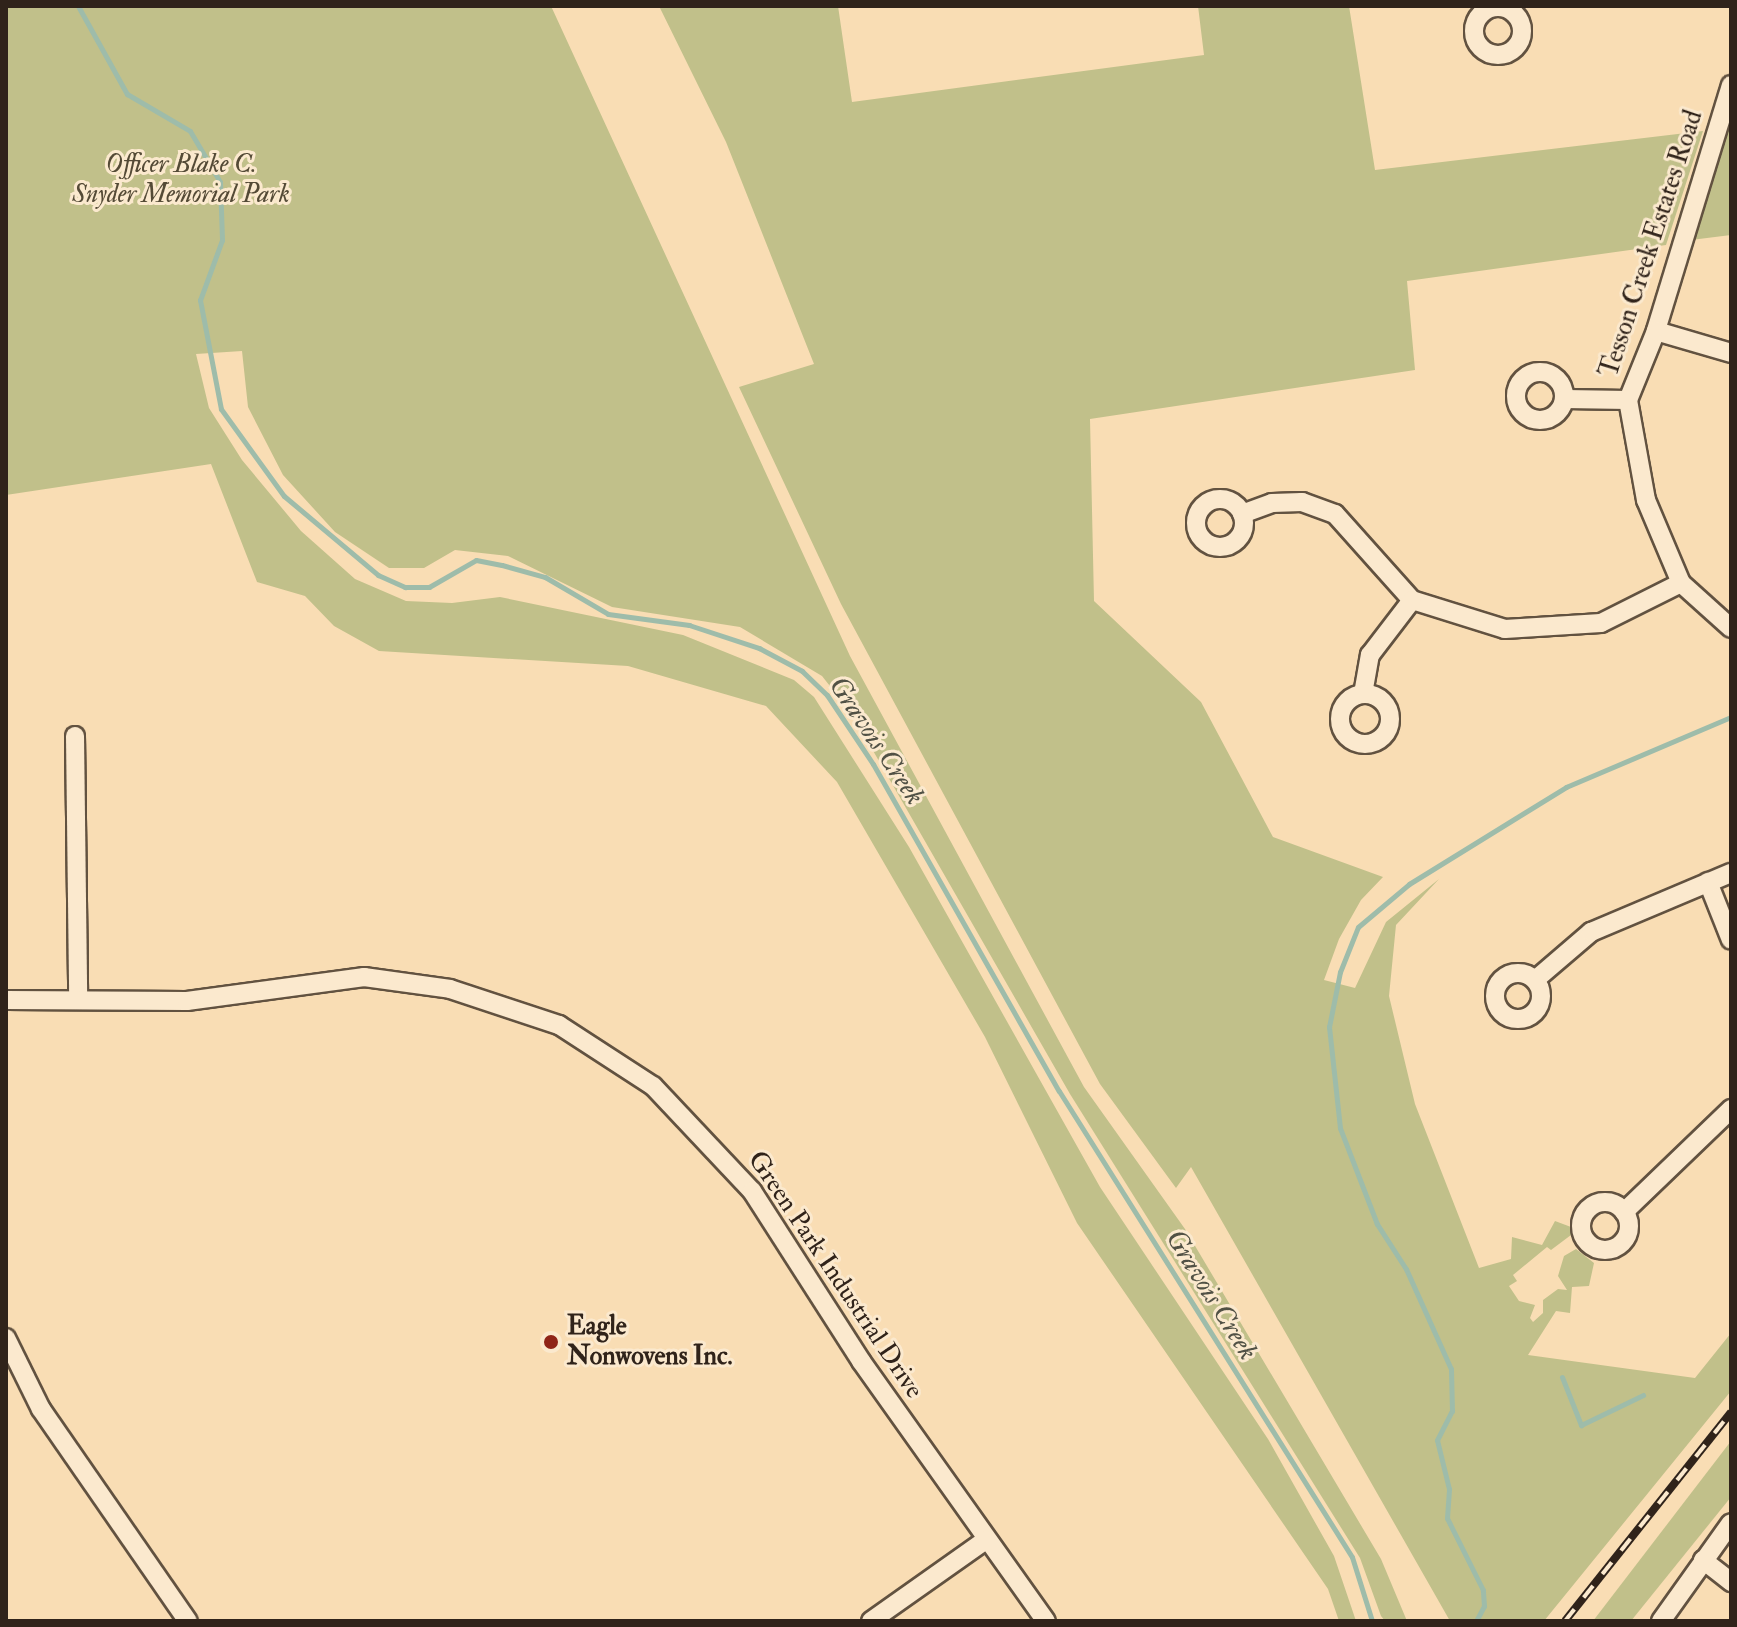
<!DOCTYPE html>
<html>
<head>
<meta charset="utf-8">
<style>
	body { margin:0 }
	#map { position:relative; width:1737px; height:1627px; overflow:hidden; background:#f9ddb4; font-family:"IM FELL Double Pica",serif }
	div>[style] { position:absolute }
	.green>* { inset:0; background:#c1c08a }
	.stream>* { height:5px; margin:-2.5px; padding:0 2.5px; transform-origin:2.5px; border-radius:2.5px; background:#9ebcaa }
	.roads { filter:drop-shadow(2px 0 #625240) drop-shadow(-2px 0 #625240) drop-shadow(0 2px #625240) drop-shadow(0 -2px #625240) }
	.minor>* { height:18px; margin:-9px; padding:0 9px; transform-origin:9px; border-radius:9px; background:#fbe9ce }
	.minor>.ring { margin:-9px; padding:0; box-sizing:content-box; background:none; border:18px solid #fbe9ce; border-radius:50% }
	.rail>* { height:8px; margin-top:-4px; transform-origin:0; background:repeating-linear-gradient(90deg,#fbe9ce 0 15px,#30231a 0 30px); box-sizing:border-box; border-block:2px solid #30231a }
	.dots>* { width:22px; height:22px; translate:-50% -50%; box-sizing:border-box; border:4px solid #fbe9ce; border-radius:50% }
	span { translate:-50% -50%; white-space:nowrap; text-align:center; line-height:1.15; -webkit-text-stroke:6px #fbe9ce; paint-order:stroke }
	.park-label { font-size:26px; color:#544a36; font-style:italic }
	.street-label { font-size:26px; color:#30231a }
	.poi-label { font-size:26px; color:#30231a; font-weight:700 }
	.left { translate:0 -50%; text-align:left }
	.water-label { font-size:28px; color:#515145; font-style:italic }
	.frame { position:absolute; inset:0; border:8px solid #30231a; pointer-events:none }
</style>
</head>
<body>
<div id="map">
	<div class="green">
		<i style="clip-path:polygon(6px 6px,551px 6px,850px 656px,1084px 1087px,1185px 1229px,1381px 1559px,1407px 1621px,1385px 1621px,1381px 1616px,1360px 1558px,1070px 1094px,852px 714px,822px 676px,740px 627px,612px 607px,508px 556px,455px 550px,424px 568px,389px 568px,335px 532px,283px 475px,248px 407px,242px 351px,196px 354px,209px 408px,242px 460px,301px 531px,355px 579px,406px 601px,452px 603px,500px 597px,683px 635px,794px 680px,814px 697px,909px 847px,1100px 1187px,1268px 1439px,1334px 1556px,1356px 1621px,1339px 1621px,1328px 1589px,1077px 1223px,985px 1037px,837px 782px,766px 706px,628px 666px,379px 651px,334px 626px,305px 596px,257px 582px,211px 464px,6px 495px)"></i>
		<i style="clip-path:polygon(659px 6px,838px 6px,852px 102px,1204px 55px,1198px 6px,1349px 6px,1375px 170px,1703px 131px,1666px 245px,1407px 281px,1415px 370px,1090px 419px,1094px 601px,1201px 702px,1273px 837px,1383px 877px,1361px 900px,1339px 939px,1324px 980px,1355px 988px,1386px 922px,1439px 879px,1396px 925px,1389px 996px,1415px 1104px,1479px 1268px,1511px 1259px,1512px 1237px,1542px 1245px,1555px 1221px,1571px 1227px,1571px 1235px,1551px 1250px,1547px 1247px,1513px 1275px,1517px 1281px,1509px 1286px,1519px 1301px,1535px 1305px,1530px 1318px,1533px 1322px,1543px 1313px,1543px 1300px,1558px 1289px,1567px 1290px,1558px 1276px,1564px 1256px,1576px 1249px,1594px 1263px,1589px 1286px,1572px 1287px,1570px 1313px,1556px 1311px,1528px 1355px,1695px 1378px,1731px 1333px,1731px 1391px,1544px 1621px,1450px 1621px,1191px 1167px,1176px 1188px,1100px 1084px,841px 604px,739px 387px,814px 364px,726px 142px)"></i>
		<i style="clip-path:polygon(1731px 128px,1731px 235px,1691px 240px,1728px 129px)"></i>
		<i style="clip-path:polygon(1731px 1441px,1731px 1497px,1631px 1621px,1593px 1621px)"></i>
	</div>
	<div class="stream">
		<i style="left:78px;top:6px;width:101px;rotate:60.9deg"></i>
		<i style="left:127px;top:94px;width:73px;rotate:30.4deg"></i>
		<i style="left:190px;top:131px;width:59px;rotate:59.5deg"></i>
		<i style="left:220px;top:182px;width:58px;rotate:88deg"></i>
		<i style="left:222px;top:240px;width:64px;rotate:110.1deg"></i>
		<i style="left:200px;top:300px;width:111px;rotate:79.1deg"></i>
		<i style="left:221px;top:409px;width:107px;rotate:54.1deg"></i>
		<i style="left:284px;top:496px;width:123px;rotate:40deg"></i>
		<i style="left:378px;top:575px;width:30px;rotate:24deg"></i>
		<i style="left:405px;top:587px;width:24px"></i>
		<i style="left:429px;top:587px;width:54px;rotate:-29.9deg"></i>
		<i style="left:476px;top:560px;width:26px;rotate:11deg"></i>
		<i style="left:502px;top:565px;width:45px;rotate:15.6deg"></i>
		<i style="left:545px;top:577px;width:73px;rotate:30.4deg"></i>
		<i style="left:608px;top:614px;width:82px;rotate:7.7deg"></i>
		<i style="left:689px;top:625px;width:74px;rotate:18.2deg"></i>
		<i style="left:759px;top:648px;width:49px;rotate:28.1deg"></i>
		<i style="left:802px;top:671px;width:35px;rotate:44deg"></i>
		<i style="left:827px;top:695px;width:83px;rotate:56.3deg"></i>
		<i style="left:873px;top:764px;width:376px;rotate:60.4deg"></i>
		<i style="left:1059px;top:1091px;width:550px;rotate:57.84deg"></i>
		<i style="left:1352px;top:1557px;width:67px;rotate:72.6deg"></i>
		<i style="left:1562px;top:1377px;width:52px;rotate:68.4deg"></i>
		<i style="left:1581px;top:1425px;width:69px;rotate:-25.8deg"></i>
		<i style="left:1476px;top:1621px;width:17px;rotate:-62deg"></i>
		<i style="left:1484px;top:1606px;width:16px;rotate:-94deg"></i>
		<i style="left:1483px;top:1590px;width:80px;rotate:-116.6deg"></i>
		<i style="left:1447px;top:1518px;width:29px;rotate:-86deg"></i>
		<i style="left:1449px;top:1489px;width:50px;rotate:-103.8deg"></i>
		<i style="left:1437px;top:1440px;width:33px;rotate:-63deg"></i>
		<i style="left:1452px;top:1411px;width:42px;rotate:-91.4deg"></i>
		<i style="left:1451px;top:1369px;width:110px;rotate:-114.2deg"></i>
		<i style="left:1406px;top:1269px;width:54px;rotate:-122.8deg"></i>
		<i style="left:1377px;top:1224px;width:103px;rotate:-111.1deg"></i>
		<i style="left:1340px;top:1128px;width:102px;rotate:-96.2deg"></i>
		<i style="left:1329px;top:1027px;width:56px;rotate:-78.7deg"></i>
		<i style="left:1340px;top:972px;width:48px;rotate:-68.2deg"></i>
		<i style="left:1358px;top:927px;width:67px;rotate:-40.1deg"></i>
		<i style="left:1409px;top:884px;width:185px;rotate:-31.7deg"></i>
		<i style="left:1566px;top:787px;width:179px;rotate:-23deg"></i>
	</div>
	<div class="roads">
		<div class="minor">
			<i class="ring" style="left:1474px;top:7px;width:30px;height:30px"></i>
			<i style="left:1731px;top:85px;width:257px;rotate:107deg"></i>
			<i style="left:1656px;top:331px;width:74px;rotate:112.1deg"></i>
			<i style="left:1628px;top:400px;width:102px;rotate:79.8deg"></i>
			<i style="left:1646px;top:500px;width:90px;rotate:67.1deg"></i>
			<i style="left:1681px;top:583px;width:67px;rotate:42deg"></i>
			<i style="left:1656px;top:331px;width:78px;rotate:16.3deg"></i>
			<i class="ring" style="left:1516px;top:372px;width:30px;height:30px"></i>
			<i style="left:1565px;top:399px;width:63px;rotate:0.9deg"></i>
			<i class="ring" style="left:1196px;top:499px;width:30px;height:30px"></i>
			<i style="left:1242px;top:514px;width:32px;rotate:-20deg"></i>
			<i style="left:1272px;top:503px;width:30px;rotate:-2deg"></i>
			<i style="left:1302px;top:502px;width:35px;rotate:20deg"></i>
			<i style="left:1335px;top:514px;width:115px;rotate:48.2deg"></i>
			<i style="left:1412px;top:600px;width:97px;rotate:17.3deg"></i>
			<i style="left:1505px;top:629px;width:96px;rotate:-3.6deg"></i>
			<i style="left:1601px;top:623px;width:89px;rotate:-26.6deg"></i>
			<i style="left:1363px;top:694px;width:40px;rotate:-80deg"></i>
			<i style="left:1370px;top:655px;width:69px;rotate:-52.6deg"></i>
			<i class="ring" style="left:1340px;top:694px;width:32px;height:32px"></i>
			<i style="left:75px;top:736px;width:264px;rotate:89.3deg"></i>
			<i style="left:1708px;top:882px;width:62px;rotate:68.4deg"></i>
			<i class="ring" style="left:1495px;top:973px;width:28px;height:28px"></i>
			<i style="left:1535px;top:980px;width:74px;rotate:-40.6deg"></i>
			<i style="left:1591px;top:932px;width:152px;rotate:-22.9deg"></i>
			<i style="left:6px;top:1000px;width:181px;rotate:0.3deg"></i>
			<i style="left:187px;top:1001px;width:179px;rotate:-7.7deg"></i>
			<i style="left:364px;top:977px;width:87px;rotate:7.9deg"></i>
			<i style="left:450px;top:989px;width:115px;rotate:18.3deg"></i>
			<i style="left:559px;top:1025px;width:112px;rotate:33deg"></i>
			<i style="left:653px;top:1086px;width:144px;rotate:46.7deg"></i>
			<i style="left:752px;top:1191px;width:202px;rotate:57.3deg"></i>
			<i style="left:861px;top:1361px;width:319px;rotate:54.6deg"></i>
			<i class="ring" style="left:1581px;top:1202px;width:30px;height:30px"></i>
			<i style="left:1624px;top:1212px;width:149px;rotate:-43.9deg"></i>
			<i style="left:6px;top:1338px;width:79px;rotate:63.8deg"></i>
			<i style="left:41px;top:1409px;width:258px;rotate:55.3deg"></i>
			<i style="left:1703px;top:1560px;width:36px;rotate:38deg"></i>
			<i style="left:871px;top:1621px;width:141px;rotate:-35.2deg"></i>
			<i style="left:1661px;top:1621px;width:120px;rotate:-54.5deg"></i>
		</div>
	</div>
	<div class="rail">
		<i style="left:1565px;top:1621px;width:267px;rotate:-51.5deg"></i>
	</div>
	<div class="dots">
		<i style="left:551px;top:1342px;background:#8f2418"></i>
	</div>
	<div class="park-label">
		<span style="left:181px;top:180px">Officer Blake C.<br>Snyder Memorial Park</span>
	</div>
	<div class="street-label">
		<span style="left:1652px;top:244px;rotate:-72deg">Tesson Creek Estates Road</span>
		<span style="left:835px;top:1275px;rotate:56deg">Green Park Industrial Drive</span>
	</div>
	<div class="poi-label">
		<span class="left" style="left:567px;top:1342px">Eagle<br>Nonwovens Inc.</span>
	</div>
	<div class="water-label">
		<span style="left:876px;top:741px;rotate:56deg">Gravois Creek</span>
		<span style="left:1211px;top:1295px;rotate:58deg">Gravois Creek</span>
	</div>
	<div class="frame"></div>
</div>
</body>
</html>
